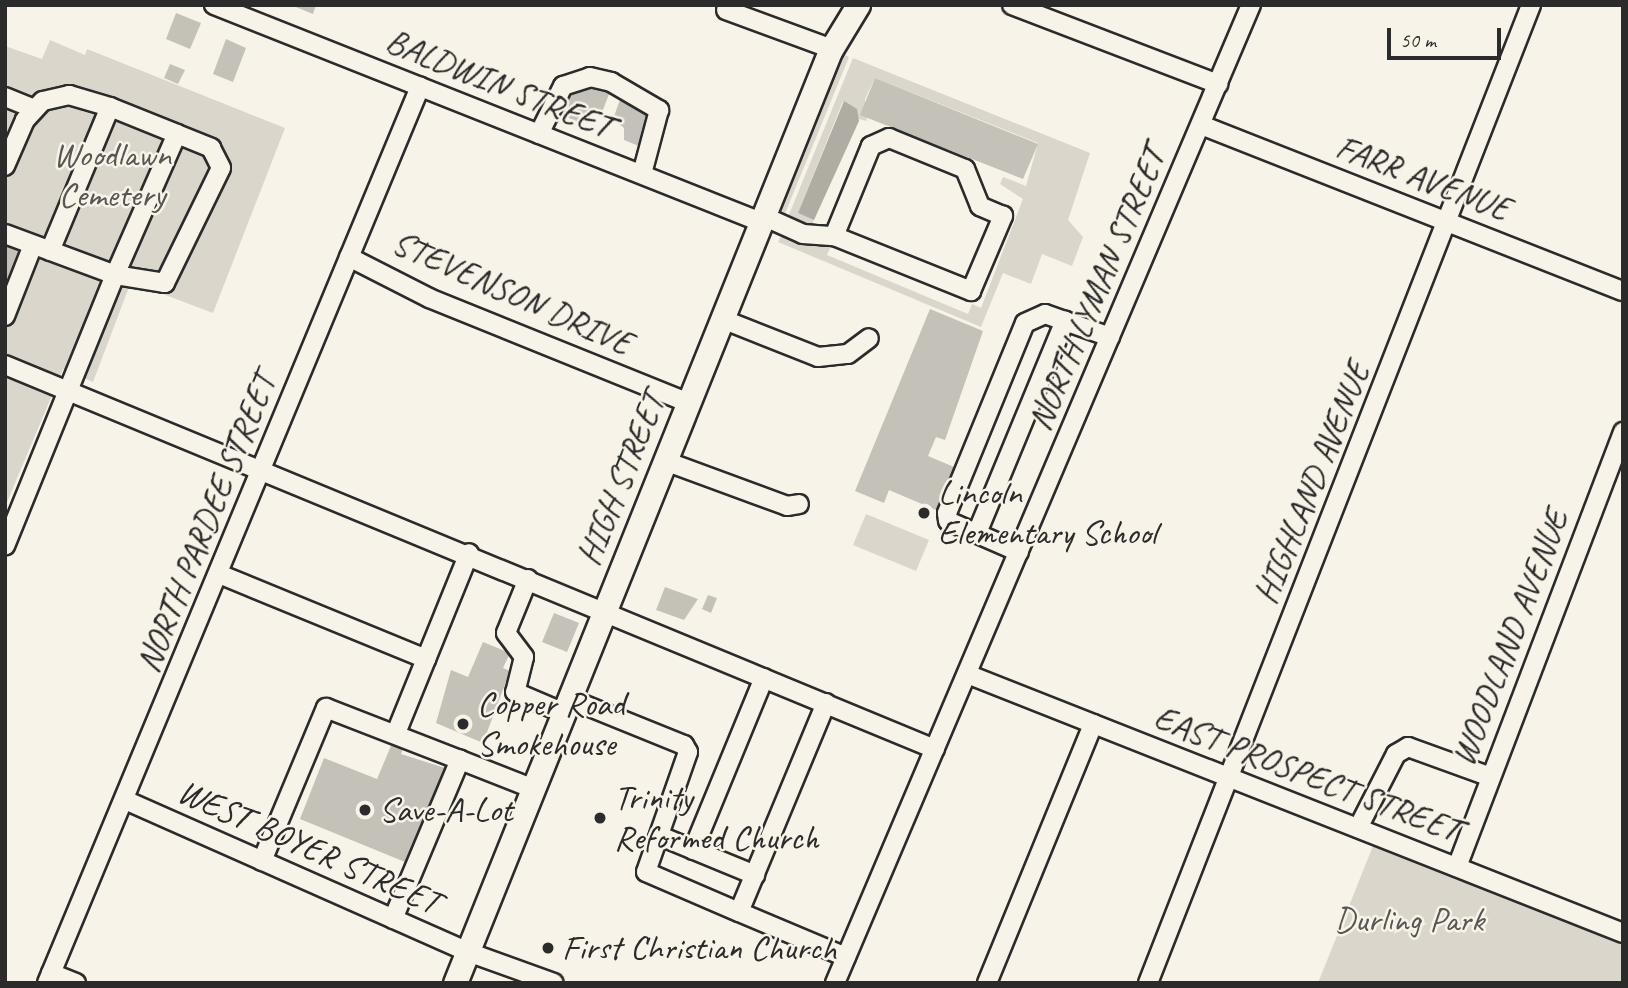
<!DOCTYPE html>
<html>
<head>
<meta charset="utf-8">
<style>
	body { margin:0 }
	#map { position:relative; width:1628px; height:988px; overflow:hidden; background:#f7f3e8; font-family:Caveat,sans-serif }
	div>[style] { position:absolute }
	.green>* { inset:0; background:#dad6cc }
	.water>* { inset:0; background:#afaca4 }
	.building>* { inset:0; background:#c4c1b9 }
	.roads { filter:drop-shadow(2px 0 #2b2b2b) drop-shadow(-2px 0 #2b2b2b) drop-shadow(0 2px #2b2b2b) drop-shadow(0 -2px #2b2b2b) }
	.minor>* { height:18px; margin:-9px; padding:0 9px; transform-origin:9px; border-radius:9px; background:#f7f3e8 }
	.major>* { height:23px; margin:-11.5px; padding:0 11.5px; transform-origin:11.5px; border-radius:11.5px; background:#f7f3e8 }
	.dots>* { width:19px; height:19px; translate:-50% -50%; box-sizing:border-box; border:4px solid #f7f3e8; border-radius:50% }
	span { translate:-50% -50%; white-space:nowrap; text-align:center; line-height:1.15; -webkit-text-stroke:5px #f7f3e8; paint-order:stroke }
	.street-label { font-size:35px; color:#2b2b2b }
	.park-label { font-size:35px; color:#575653 }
	.poi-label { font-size:35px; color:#2b2b2b }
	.left { translate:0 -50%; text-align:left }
	.frame { position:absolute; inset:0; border:7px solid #2b2b2b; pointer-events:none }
	.scale { position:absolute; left:1387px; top:28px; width:114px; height:32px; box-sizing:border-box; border:4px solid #2b2b2b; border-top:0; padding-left:9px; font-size:21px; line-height:24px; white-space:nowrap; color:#2b2b2b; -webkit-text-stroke:5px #f7f3e8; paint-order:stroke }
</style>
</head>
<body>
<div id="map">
	<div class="green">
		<i style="clip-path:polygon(50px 40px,85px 55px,87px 49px,285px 128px,213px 313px,131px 282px,93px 382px,63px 369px,5px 507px,5px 46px,42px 59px)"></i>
		<i style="clip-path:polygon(843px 54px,849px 57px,784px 216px,781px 207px)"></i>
		<i style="clip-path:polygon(853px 58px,1090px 153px,1068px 220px,1083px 237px,1072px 266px,1042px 254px,1031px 284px,1003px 273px,981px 327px,778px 242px,782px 234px,832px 244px,827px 255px,968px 314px,972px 304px,981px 308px,1023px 199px,1000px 184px,1003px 177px,1026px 186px,1038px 143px,875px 78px,865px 99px,867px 121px,855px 118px,843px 101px,798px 213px,814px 220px,811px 226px,788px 217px)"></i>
		<i style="clip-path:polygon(866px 514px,929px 540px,916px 571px,853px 545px)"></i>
		<i style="clip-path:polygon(1375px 841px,1623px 939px,1623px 983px,1318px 983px)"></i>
	</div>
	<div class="water">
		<i style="clip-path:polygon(844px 101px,857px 109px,859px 121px,814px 220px,798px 213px)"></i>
	</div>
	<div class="building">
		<i style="clip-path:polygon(291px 5px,316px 5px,313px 14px)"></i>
		<i style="clip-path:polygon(176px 13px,201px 23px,190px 49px,166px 39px)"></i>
		<i style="clip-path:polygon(226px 39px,246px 48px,233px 82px,213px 74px)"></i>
		<i style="clip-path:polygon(170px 64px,185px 70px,178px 84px,164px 78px)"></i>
		<i style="clip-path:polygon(875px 78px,1038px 144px,1023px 179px,860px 115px)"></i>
		<i style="clip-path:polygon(598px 84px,611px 89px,601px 115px,588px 113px,579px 122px,556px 113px,577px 90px)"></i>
		<i style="clip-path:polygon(622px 94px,648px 116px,646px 149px,624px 140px,624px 128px,613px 119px)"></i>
		<i style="clip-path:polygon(5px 244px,25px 252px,12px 284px,5px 282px)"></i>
		<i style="clip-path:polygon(930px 309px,983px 331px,945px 440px,936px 437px,928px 456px,954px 467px,936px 510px,889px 490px,884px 503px,855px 491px)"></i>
		<i style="clip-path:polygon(665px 587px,698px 599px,684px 620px,656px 610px)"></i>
		<i style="clip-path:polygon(708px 595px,717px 598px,711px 613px,702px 609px)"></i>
		<i style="clip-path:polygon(554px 613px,579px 623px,567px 652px,542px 642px)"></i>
		<i style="clip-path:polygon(483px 642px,510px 653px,503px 668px,510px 671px,483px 743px,436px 723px,451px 670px,468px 677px)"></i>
		<i style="clip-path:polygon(393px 741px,404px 746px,401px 754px,445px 768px,405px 862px,300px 819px,324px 758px,377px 779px)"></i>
	</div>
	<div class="roads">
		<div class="minor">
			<i style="left:214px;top:5px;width:588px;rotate:21.64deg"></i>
			<i style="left:1012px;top:5px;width:221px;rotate:21deg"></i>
			<i style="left:726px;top:10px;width:113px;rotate:20.2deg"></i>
			<i style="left:5px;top:97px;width:32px;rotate:22deg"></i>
			<i style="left:1201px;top:125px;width:453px;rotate:21.5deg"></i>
			<i style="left:539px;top:134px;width:54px;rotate:-63.4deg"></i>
			<i style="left:563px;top:86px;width:28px;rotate:-18deg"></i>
			<i style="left:590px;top:77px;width:22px;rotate:13deg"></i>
			<i style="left:611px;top:82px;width:56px;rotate:30.3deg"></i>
			<i style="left:659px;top:110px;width:66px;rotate:104.9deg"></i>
			<i style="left:5px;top:166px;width:50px;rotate:-66.5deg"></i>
			<i style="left:25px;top:120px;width:26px;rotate:-47deg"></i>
			<i style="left:43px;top:101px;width:27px;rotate:-13deg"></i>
			<i style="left:69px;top:95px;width:43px;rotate:16.3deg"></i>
			<i style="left:110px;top:107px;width:72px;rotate:21.9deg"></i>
			<i style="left:177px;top:134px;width:37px;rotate:22deg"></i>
			<i style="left:211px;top:148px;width:22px;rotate:63deg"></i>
			<i style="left:221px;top:168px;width:128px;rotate:116deg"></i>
			<i style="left:165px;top:283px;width:51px;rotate:-170.9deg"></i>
			<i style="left:115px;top:275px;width:154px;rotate:-66.3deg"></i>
			<i style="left:763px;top:216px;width:44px;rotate:24.2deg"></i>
			<i style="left:803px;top:234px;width:31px;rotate:4deg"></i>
			<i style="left:834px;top:236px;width:148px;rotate:21.9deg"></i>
			<i style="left:971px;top:291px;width:82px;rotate:-66.9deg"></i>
			<i style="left:1003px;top:216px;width:25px;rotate:-157deg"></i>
			<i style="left:980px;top:206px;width:40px;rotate:-112deg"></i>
			<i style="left:965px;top:169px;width:82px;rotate:-157.8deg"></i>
			<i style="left:889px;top:138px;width:20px;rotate:156deg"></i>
			<i style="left:871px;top:146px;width:97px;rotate:112.3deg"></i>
			<i style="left:5px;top:234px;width:117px;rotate:20.4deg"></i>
			<i style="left:115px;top:275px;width:292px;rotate:112.1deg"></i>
			<i style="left:50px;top:251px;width:156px;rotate:-67.4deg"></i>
			<i style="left:349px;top:257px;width:90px;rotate:27.1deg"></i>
			<i style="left:429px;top:298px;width:280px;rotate:22deg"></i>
			<i style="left:5px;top:316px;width:76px;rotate:-68.5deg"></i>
			<i style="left:722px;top:319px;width:103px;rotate:21.6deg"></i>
			<i style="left:818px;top:357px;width:30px;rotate:-6deg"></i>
			<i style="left:848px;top:354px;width:26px;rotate:-37deg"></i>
			<i style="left:5px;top:365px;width:1006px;rotate:22.44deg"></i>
			<i style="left:665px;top:461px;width:130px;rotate:20.2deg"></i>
			<i style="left:787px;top:506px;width:12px;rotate:-9deg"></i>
			<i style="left:977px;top:533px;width:230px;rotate:-67.5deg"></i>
			<i style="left:1019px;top:552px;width:77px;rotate:-156.4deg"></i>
			<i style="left:948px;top:521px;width:8px;rotate:-97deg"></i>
			<i style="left:947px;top:513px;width:205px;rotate:-67.7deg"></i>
			<i style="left:1025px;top:323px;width:22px;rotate:-24deg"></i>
			<i style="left:1045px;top:314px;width:69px;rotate:19.5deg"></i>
			<i style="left:219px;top:574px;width:224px;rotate:22.3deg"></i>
			<i style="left:528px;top:579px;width:58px;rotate:112.2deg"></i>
			<i style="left:506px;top:633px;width:30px;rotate:53deg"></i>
			<i style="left:524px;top:657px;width:36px;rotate:104deg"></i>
			<i style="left:515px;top:692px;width:53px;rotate:23.2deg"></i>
			<i style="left:967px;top:674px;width:705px;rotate:21.54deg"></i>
			<i style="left:570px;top:699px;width:123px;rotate:22deg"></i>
			<i style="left:684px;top:745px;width:8px;rotate:60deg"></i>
			<i style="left:688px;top:752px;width:127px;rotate:109.3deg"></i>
			<i style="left:646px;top:872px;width:101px;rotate:23.3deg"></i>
			<i style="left:826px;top:703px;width:226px;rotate:112.6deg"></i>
			<i style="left:739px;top:912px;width:116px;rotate:22.8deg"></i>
			<i style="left:396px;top:733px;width:194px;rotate:-67.9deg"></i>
			<i style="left:125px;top:800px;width:375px;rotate:23.9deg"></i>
			<i style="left:468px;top:952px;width:91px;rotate:19.8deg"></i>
			<i style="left:1358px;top:828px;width:83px;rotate:-62.8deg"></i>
			<i style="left:1396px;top:754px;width:14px;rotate:-30deg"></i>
			<i style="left:1408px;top:747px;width:88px;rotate:19.9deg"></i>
			<i style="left:660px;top:836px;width:103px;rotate:22.3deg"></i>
			<i style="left:693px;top:850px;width:186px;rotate:-67.6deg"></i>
			<i style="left:262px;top:861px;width:166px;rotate:-67.3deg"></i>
			<i style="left:326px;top:708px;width:144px;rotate:21.2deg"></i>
			<i style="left:1457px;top:867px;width:466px;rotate:-69.1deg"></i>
			<i style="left:393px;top:919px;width:173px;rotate:-67.2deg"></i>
			<i style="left:460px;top:760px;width:79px;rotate:21.4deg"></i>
			<i style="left:51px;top:973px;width:27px;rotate:22deg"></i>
			<i style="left:47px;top:983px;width:971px;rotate:-67.4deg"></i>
			<i style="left:835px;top:983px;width:1063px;rotate:-66.96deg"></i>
			<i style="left:987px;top:983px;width:280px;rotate:-67.7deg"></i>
			<i style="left:1148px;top:983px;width:1050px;rotate:-68.61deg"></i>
		</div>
		<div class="major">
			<i style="left:455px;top:983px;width:1005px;rotate:-68.08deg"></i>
			<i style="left:830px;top:51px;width:54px;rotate:-58.7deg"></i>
		</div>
	</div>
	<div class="dots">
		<i style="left:924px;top:513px;background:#2b2b2b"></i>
		<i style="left:463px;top:724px;background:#2b2b2b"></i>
		<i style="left:365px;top:810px;background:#2b2b2b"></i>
		<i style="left:600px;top:818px;background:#2b2b2b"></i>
		<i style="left:548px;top:948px;background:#2b2b2b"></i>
	</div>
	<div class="street-label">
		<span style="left:499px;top:84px;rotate:22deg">BALDWIN STREET</span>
		<span style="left:1423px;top:178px;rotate:21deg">FARR AVENUE</span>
		<span style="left:1097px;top:289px;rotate:-67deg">NORTH LYMAN STREET</span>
		<span style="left:512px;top:293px;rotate:24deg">STEVENSON DRIVE</span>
		<span style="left:621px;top:479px;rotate:-68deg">HIGH STREET</span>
		<span style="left:1312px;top:483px;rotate:-68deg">HIGHLAND AVENUE</span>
		<span style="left:206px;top:523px;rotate:-68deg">NORTH PARDEE STREET</span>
		<span style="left:1510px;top:638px;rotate:-69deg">WOODLAND AVENUE</span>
		<span style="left:1307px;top:774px;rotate:21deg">EAST PROSPECT STREET</span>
		<span style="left:309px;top:847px;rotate:24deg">WEST BOYER STREET</span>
	</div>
	<div class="park-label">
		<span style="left:112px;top:175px">Woodlawn<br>Cemetery</span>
		<span style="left:1409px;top:920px">Durling Park</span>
	</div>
	<div class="poi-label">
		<span class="left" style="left:938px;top:513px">Lincoln<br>Elementary School</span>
		<span class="left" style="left:477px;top:724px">Copper Road<br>Smokehouse</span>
		<span class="left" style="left:614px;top:818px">Trinity<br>Reformed Church</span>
		<span class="left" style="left:379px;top:810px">Save-A-Lot</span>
		<span class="left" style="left:562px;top:948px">First Christian Church</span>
	</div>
	<div class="frame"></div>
	<div class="scale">50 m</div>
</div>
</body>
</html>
